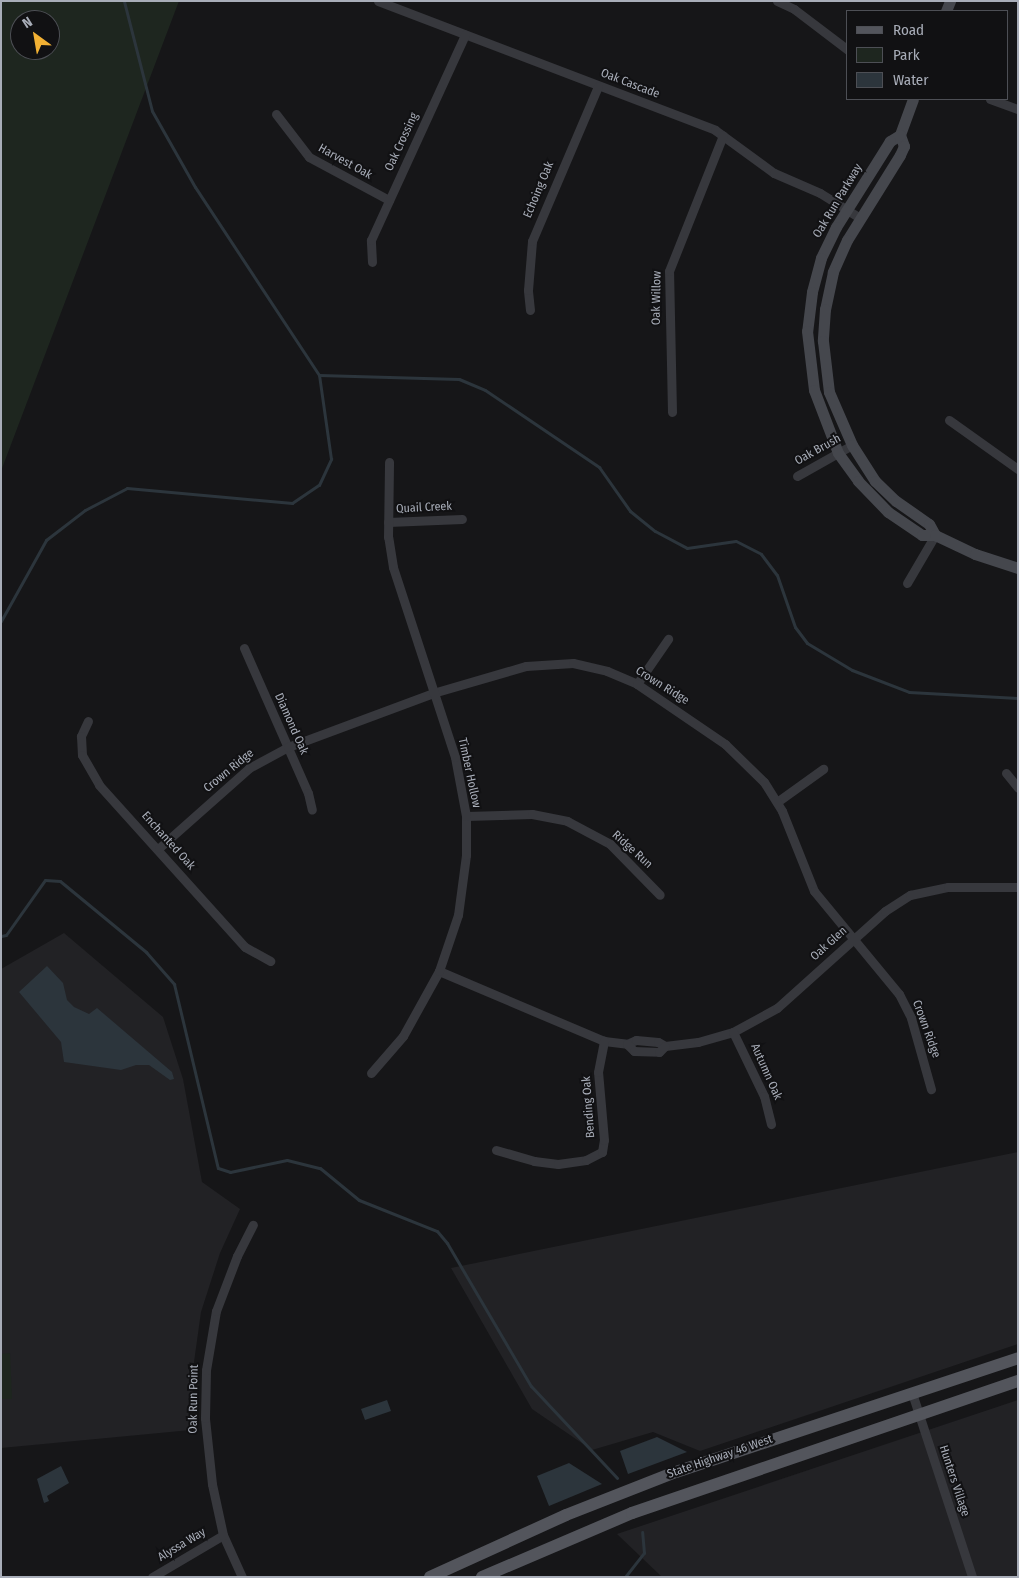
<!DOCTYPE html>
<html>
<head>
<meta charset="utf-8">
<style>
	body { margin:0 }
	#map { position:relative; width:1019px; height:1578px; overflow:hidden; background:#161618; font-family:"Fira Sans Condensed",sans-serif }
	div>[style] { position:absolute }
	.built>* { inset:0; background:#222225 }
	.green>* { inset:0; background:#1e261f }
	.water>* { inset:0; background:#2c353c }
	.stream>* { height:3px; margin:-1.5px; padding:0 1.5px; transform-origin:1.5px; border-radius:1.5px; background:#2c353c }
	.street>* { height:9px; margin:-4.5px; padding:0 4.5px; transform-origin:4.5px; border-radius:4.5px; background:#37383d }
	.secondary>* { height:11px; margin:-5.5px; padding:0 5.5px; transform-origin:5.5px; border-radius:5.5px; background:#45474d }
	.primary>* { height:12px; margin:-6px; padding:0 6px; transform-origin:6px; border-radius:6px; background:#53555c }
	span { translate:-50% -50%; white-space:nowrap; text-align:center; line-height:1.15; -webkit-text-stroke:4px #111113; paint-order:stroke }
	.street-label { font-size:12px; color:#a8adb8 }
	.frame { position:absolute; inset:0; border:2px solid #a8adb8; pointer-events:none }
	.legend { position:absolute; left:846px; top:10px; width:162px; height:90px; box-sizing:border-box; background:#111113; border:1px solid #4d4f55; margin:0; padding:6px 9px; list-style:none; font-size:15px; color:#a8adb8 }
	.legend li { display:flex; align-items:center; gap:10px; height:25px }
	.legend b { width:25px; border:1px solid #4d4f55 }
	.north { position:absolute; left:10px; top:10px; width:50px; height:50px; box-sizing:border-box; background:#111113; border:1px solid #4d4f55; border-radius:50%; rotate:328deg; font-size:14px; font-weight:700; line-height:20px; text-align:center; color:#a8adb8 }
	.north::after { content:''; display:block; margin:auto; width:18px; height:22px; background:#f2b134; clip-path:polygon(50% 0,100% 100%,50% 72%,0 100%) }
</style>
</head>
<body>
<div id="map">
	<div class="built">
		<i style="clip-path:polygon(64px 933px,163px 1017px,183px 1079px,202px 1182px,240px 1209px,220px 1253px,201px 1312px,194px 1362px,191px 1430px,1px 1448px,1px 969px)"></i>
		<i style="clip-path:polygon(1018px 1152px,1018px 1344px,700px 1451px,653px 1432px,592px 1450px,532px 1409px,451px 1268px)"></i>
		<i style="clip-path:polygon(1018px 1400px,1018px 1577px,662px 1577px,617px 1534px)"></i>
	</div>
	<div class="green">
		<i style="clip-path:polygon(evenodd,1px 1px,179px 1px,1px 471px,1px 1px,20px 20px,50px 20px,50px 50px,20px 50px,20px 20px)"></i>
		<i style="clip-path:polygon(10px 1353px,12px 1399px,1px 1399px,1px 1354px)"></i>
	</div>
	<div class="water">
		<i style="clip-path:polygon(47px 966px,63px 983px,67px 1000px,74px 1007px,89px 1014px,97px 1008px,172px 1072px,174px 1079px,170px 1080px,149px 1065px,136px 1065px,121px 1070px,64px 1062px,61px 1042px,19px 992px)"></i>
		<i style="clip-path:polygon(387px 1400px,391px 1411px,365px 1420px,361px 1409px)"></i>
		<i style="clip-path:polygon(657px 1437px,687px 1452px,628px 1474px,620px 1451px)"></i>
		<i style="clip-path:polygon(569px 1463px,602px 1484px,549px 1506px,537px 1476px)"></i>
		<i style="clip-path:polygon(61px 1466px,69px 1483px,47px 1496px,49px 1501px,44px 1503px,37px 1479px)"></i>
	</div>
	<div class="stream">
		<i style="left:319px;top:375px;width:140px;rotate:1.6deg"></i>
		<i style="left:459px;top:379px;width:28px;rotate:23deg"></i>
		<i style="left:485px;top:390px;width:138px;rotate:34deg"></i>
		<i style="left:599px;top:467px;width:54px;rotate:54.8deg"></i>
		<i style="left:630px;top:511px;width:32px;rotate:39deg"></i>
		<i style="left:655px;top:531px;width:36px;rotate:28deg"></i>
		<i style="left:687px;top:548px;width:49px;rotate:-8.1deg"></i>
		<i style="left:736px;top:541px;width:28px;rotate:27deg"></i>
		<i style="left:761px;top:554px;width:26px;rotate:53deg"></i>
		<i style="left:777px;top:575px;width:55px;rotate:70.9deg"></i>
		<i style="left:795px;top:627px;width:20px;rotate:53deg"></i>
		<i style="left:807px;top:643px;width:52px;rotate:31deg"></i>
		<i style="left:852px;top:670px;width:61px;rotate:21.1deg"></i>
		<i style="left:909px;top:692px;width:109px;rotate:3.2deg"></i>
		<i style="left:1px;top:621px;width:93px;rotate:-60.9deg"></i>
		<i style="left:46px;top:540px;width:49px;rotate:-37.6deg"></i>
		<i style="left:85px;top:510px;width:47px;rotate:-27.6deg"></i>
		<i style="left:127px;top:488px;width:166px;rotate:5.2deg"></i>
		<i style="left:292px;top:503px;width:32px;rotate:-34deg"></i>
		<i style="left:319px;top:485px;width:29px;rotate:-65deg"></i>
		<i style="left:331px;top:459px;width:85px;rotate:-98.1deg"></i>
		<i style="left:319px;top:375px;width:225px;rotate:-123.4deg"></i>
		<i style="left:195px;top:187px;width:87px;rotate:-119.5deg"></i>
		<i style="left:152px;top:111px;width:114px;rotate:-104.3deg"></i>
		<i style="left:1px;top:936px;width:5px;rotate:-11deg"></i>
		<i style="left:6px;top:935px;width:67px;rotate:-54.7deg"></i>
		<i style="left:45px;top:880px;width:15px;rotate:4deg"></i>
		<i style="left:60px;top:881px;width:112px;rotate:39.5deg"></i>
		<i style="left:146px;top:952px;width:43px;rotate:48.8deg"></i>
		<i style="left:174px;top:984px;width:189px;rotate:76.6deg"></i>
		<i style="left:218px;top:1168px;width:13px;rotate:18deg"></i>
		<i style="left:230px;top:1172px;width:58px;rotate:-11.9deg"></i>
		<i style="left:287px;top:1160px;width:34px;rotate:14deg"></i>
		<i style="left:320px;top:1168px;width:50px;rotate:39.4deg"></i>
		<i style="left:359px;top:1200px;width:84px;rotate:21.7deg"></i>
		<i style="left:437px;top:1231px;width:16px;rotate:50deg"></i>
		<i style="left:447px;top:1243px;width:166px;rotate:59.6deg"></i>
		<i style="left:531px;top:1386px;width:126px;rotate:46.9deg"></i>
		<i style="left:625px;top:1577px;width:31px;rotate:-52deg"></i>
		<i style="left:644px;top:1553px;width:21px;rotate:-95deg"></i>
	</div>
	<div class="street">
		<i style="left:378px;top:1px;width:361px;rotate:20.9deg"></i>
		<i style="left:715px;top:130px;width:73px;rotate:36.1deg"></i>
		<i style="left:774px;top:173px;width:50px;rotate:23.5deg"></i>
		<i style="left:820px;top:193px;width:47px;rotate:32deg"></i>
		<i style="left:777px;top:1px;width:19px;rotate:25deg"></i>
		<i style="left:794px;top:9px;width:68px;rotate:37.2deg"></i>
		<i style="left:990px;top:99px;width:30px;rotate:20deg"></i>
		<i style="left:276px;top:114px;width:54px;rotate:52.5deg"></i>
		<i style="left:309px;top:157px;width:91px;rotate:28.3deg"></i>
		<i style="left:372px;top:262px;width:22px;rotate:-93deg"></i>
		<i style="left:371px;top:240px;width:226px;rotate:-65.4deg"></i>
		<i style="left:530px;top:310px;width:20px;rotate:-96deg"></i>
		<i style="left:528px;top:290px;width:49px;rotate:-85.3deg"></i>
		<i style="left:532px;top:241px;width:168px;rotate:-66.9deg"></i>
		<i style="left:672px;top:412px;width:141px;rotate:-91.2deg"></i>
		<i style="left:669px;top:271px;width:146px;rotate:-68.3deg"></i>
		<i style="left:949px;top:420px;width:85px;rotate:35.4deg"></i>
		<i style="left:797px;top:476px;width:63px;rotate:-29.4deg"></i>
		<i style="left:388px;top:522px;width:74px;rotate:-2.3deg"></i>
		<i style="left:907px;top:583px;width:56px;rotate:-59.7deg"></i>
		<i style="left:244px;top:648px;width:158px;rotate:66.2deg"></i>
		<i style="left:308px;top:793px;width:17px;rotate:77deg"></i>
		<i style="left:637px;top:684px;width:55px;rotate:-55.4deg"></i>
		<i style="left:88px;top:721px;width:17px;rotate:115deg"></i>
		<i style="left:81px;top:736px;width:19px;rotate:87deg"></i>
		<i style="left:82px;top:755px;width:34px;rotate:60deg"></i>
		<i style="left:99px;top:785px;width:218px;rotate:48deg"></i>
		<i style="left:245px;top:947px;width:29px;rotate:29deg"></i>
		<i style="left:1006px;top:773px;width:19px;rotate:51deg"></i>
		<i style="left:777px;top:802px;width:57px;rotate:-35.7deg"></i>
		<i style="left:466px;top:816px;width:66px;rotate:-1.7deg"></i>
		<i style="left:532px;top:814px;width:36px;rotate:11deg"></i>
		<i style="left:567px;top:821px;width:49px;rotate:28.1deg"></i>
		<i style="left:610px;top:844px;width:71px;rotate:45.6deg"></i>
		<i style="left:159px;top:848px;width:120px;rotate:-41.6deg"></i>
		<i style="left:249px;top:768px;width:44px;rotate:-28.3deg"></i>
		<i style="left:288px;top:747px;width:155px;rotate:-20.4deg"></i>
		<i style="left:433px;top:693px;width:97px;rotate:-16.2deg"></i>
		<i style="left:526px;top:666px;width:47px;rotate:-3.7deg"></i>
		<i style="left:573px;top:663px;width:35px;rotate:13deg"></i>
		<i style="left:607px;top:671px;width:33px;rotate:23deg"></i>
		<i style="left:637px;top:684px;width:107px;rotate:34.3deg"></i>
		<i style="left:725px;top:744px;width:54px;rotate:44.3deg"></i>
		<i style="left:764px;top:782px;width:34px;rotate:58deg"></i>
		<i style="left:782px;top:811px;width:86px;rotate:68.2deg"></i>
		<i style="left:814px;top:891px;width:134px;rotate:50.5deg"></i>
		<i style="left:899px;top:994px;width:27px;rotate:63deg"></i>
		<i style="left:911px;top:1018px;width:74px;rotate:74.3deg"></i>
		<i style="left:439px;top:971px;width:179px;rotate:23deg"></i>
		<i style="left:604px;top:1041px;width:23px;rotate:7deg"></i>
		<i style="left:627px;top:1044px;width:10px;rotate:-24deg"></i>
		<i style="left:636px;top:1040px;width:22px;rotate:5deg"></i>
		<i style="left:658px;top:1042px;width:8px;rotate:30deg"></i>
		<i style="left:665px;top:1046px;width:33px;rotate:-7deg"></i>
		<i style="left:698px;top:1042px;width:36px;rotate:-16deg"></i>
		<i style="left:733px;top:1032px;width:50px;rotate:-28.6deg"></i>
		<i style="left:777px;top:1008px;width:145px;rotate:-41.9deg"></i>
		<i style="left:885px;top:911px;width:30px;rotate:-33deg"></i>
		<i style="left:910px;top:895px;width:39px;rotate:-12deg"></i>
		<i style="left:948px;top:887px;width:70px"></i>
		<i style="left:733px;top:1032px;width:71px;rotate:64.2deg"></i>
		<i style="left:764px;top:1096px;width:29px;rotate:76deg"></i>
		<i style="left:627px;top:1044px;width:10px;rotate:45deg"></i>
		<i style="left:634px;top:1051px;width:25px;rotate:2deg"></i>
		<i style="left:659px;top:1052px;width:8px;rotate:-45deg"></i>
		<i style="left:371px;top:1073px;width:49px;rotate:-49.1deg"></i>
		<i style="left:403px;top:1036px;width:74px;rotate:-61deg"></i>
		<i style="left:439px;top:971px;width:59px;rotate:-71.3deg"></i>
		<i style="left:458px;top:915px;width:61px;rotate:-82.4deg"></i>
		<i style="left:466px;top:855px;width:39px;rotate:-90deg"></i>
		<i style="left:466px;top:816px;width:60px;rotate:-100.6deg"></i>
		<i style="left:455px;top:757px;width:200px;rotate:-108.1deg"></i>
		<i style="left:393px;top:567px;width:30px;rotate:-99deg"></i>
		<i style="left:388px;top:537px;width:75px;rotate:-89.2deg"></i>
		<i style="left:496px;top:1150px;width:40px;rotate:16deg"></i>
		<i style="left:534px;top:1161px;width:24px;rotate:7deg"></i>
		<i style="left:558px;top:1164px;width:28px;rotate:-8deg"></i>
		<i style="left:586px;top:1160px;width:18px;rotate:-27deg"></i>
		<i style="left:602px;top:1152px;width:12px;rotate:-81deg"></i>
		<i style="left:604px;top:1140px;width:68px;rotate:-95deg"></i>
		<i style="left:598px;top:1072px;width:32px;rotate:-79deg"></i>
		<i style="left:912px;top:1393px;width:194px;rotate:71.9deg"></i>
		<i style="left:152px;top:1577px;width:82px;rotate:-30.6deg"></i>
		<i style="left:242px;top:1577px;width:46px;rotate:-114.3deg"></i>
		<i style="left:223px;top:1535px;width:52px;rotate:-102.2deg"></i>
		<i style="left:212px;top:1484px;width:66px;rotate:-96.1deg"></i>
		<i style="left:205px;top:1418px;width:48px;rotate:-88.8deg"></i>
		<i style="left:206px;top:1370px;width:60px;rotate:-80.4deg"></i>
		<i style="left:216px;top:1311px;width:59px;rotate:-69.1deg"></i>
		<i style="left:237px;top:1256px;width:35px;rotate:-63deg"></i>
	</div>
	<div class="secondary">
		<i style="left:946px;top:11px;width:11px;rotate:-68deg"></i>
		<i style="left:913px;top:99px;width:38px;rotate:110deg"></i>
		<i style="left:900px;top:135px;width:12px;rotate:70deg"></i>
		<i style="left:904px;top:146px;width:10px;rotate:114deg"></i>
		<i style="left:900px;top:155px;width:100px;rotate:121.9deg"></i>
		<i style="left:847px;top:240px;width:35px;rotate:114deg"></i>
		<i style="left:833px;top:272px;width:38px;rotate:102deg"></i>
		<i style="left:825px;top:309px;width:32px;rotate:94deg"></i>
		<i style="left:823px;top:341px;width:51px;rotate:83.3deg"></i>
		<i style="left:829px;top:392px;width:58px;rotate:66.5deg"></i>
		<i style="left:852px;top:445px;width:43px;rotate:57.4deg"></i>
		<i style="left:875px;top:481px;width:29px;rotate:44deg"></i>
		<i style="left:896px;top:501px;width:40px;rotate:34.9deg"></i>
		<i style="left:929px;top:524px;width:13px;rotate:61deg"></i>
		<i style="left:900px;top:135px;width:12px;rotate:149deg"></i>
		<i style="left:890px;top:141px;width:102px;rotate:122.1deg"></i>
		<i style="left:836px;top:227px;width:34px;rotate:116deg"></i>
		<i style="left:821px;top:258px;width:35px;rotate:105deg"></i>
		<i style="left:812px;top:292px;width:39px;rotate:97deg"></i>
		<i style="left:807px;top:331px;width:59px;rotate:83.2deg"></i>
		<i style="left:814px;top:390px;width:67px;rotate:69.1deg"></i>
		<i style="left:838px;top:453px;width:34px;rotate:54deg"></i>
		<i style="left:858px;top:481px;width:43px;rotate:45.9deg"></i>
		<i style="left:888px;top:512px;width:41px;rotate:34.1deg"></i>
		<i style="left:922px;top:535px;width:13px"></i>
		<i style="left:935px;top:535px;width:44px;rotate:25.4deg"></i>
		<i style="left:975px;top:554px;width:45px;rotate:18deg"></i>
	</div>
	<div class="primary">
		<i style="left:430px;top:1577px;width:149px;rotate:-24.5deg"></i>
		<i style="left:566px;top:1515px;width:118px;rotate:-21.4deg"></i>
		<i style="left:676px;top:1472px;width:360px;rotate:-18.4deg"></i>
		<i style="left:482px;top:1577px;width:163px;rotate:-23.1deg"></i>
		<i style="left:632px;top:1513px;width:408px;rotate:-18.9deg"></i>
	</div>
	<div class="street-label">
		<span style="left:630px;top:84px;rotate:21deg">Oak Cascade</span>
		<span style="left:402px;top:142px;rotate:-65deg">Oak Crossing</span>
		<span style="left:345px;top:162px;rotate:29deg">Harvest Oak</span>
		<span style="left:539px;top:190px;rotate:-67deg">Echoing Oak</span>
		<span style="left:838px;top:201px;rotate:-59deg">Oak Run Parkway</span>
		<span style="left:657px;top:298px;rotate:-89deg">Oak Willow</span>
		<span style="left:818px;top:450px;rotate:-29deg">Oak Brush</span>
		<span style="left:424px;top:508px;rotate:-3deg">Quail Creek</span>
		<span style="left:662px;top:686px;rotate:32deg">Crown Ridge</span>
		<span style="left:291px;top:724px;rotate:66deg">Diamond Oak</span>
		<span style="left:229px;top:771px;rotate:-39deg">Crown Ridge</span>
		<span style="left:469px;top:773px;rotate:78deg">Timber Hollow</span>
		<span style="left:168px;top:841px;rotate:48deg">Enchanted Oak</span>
		<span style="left:632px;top:850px;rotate:42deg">Ridge Run</span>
		<span style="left:829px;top:944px;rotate:-42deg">Oak Glen</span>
		<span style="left:926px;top:1029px;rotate:70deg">Crown Ridge</span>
		<span style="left:766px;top:1072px;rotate:66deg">Autumn Oak</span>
		<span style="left:589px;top:1107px;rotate:-94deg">Bending Oak</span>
		<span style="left:194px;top:1399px;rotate:-89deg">Oak Run Point</span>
		<span style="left:720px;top:1457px;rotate:-19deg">State Highway 46 West</span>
		<span style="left:954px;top:1481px;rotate:72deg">Hunters Village</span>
		<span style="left:182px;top:1545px;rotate:-31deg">Alyssa Way</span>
	</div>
	<div class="frame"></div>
	<ul class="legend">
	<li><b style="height:6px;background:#53555c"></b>Road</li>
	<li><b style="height:14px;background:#1e261f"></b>Park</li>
	<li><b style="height:14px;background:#2c353c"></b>Water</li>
	</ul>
	<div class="north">N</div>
</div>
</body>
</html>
